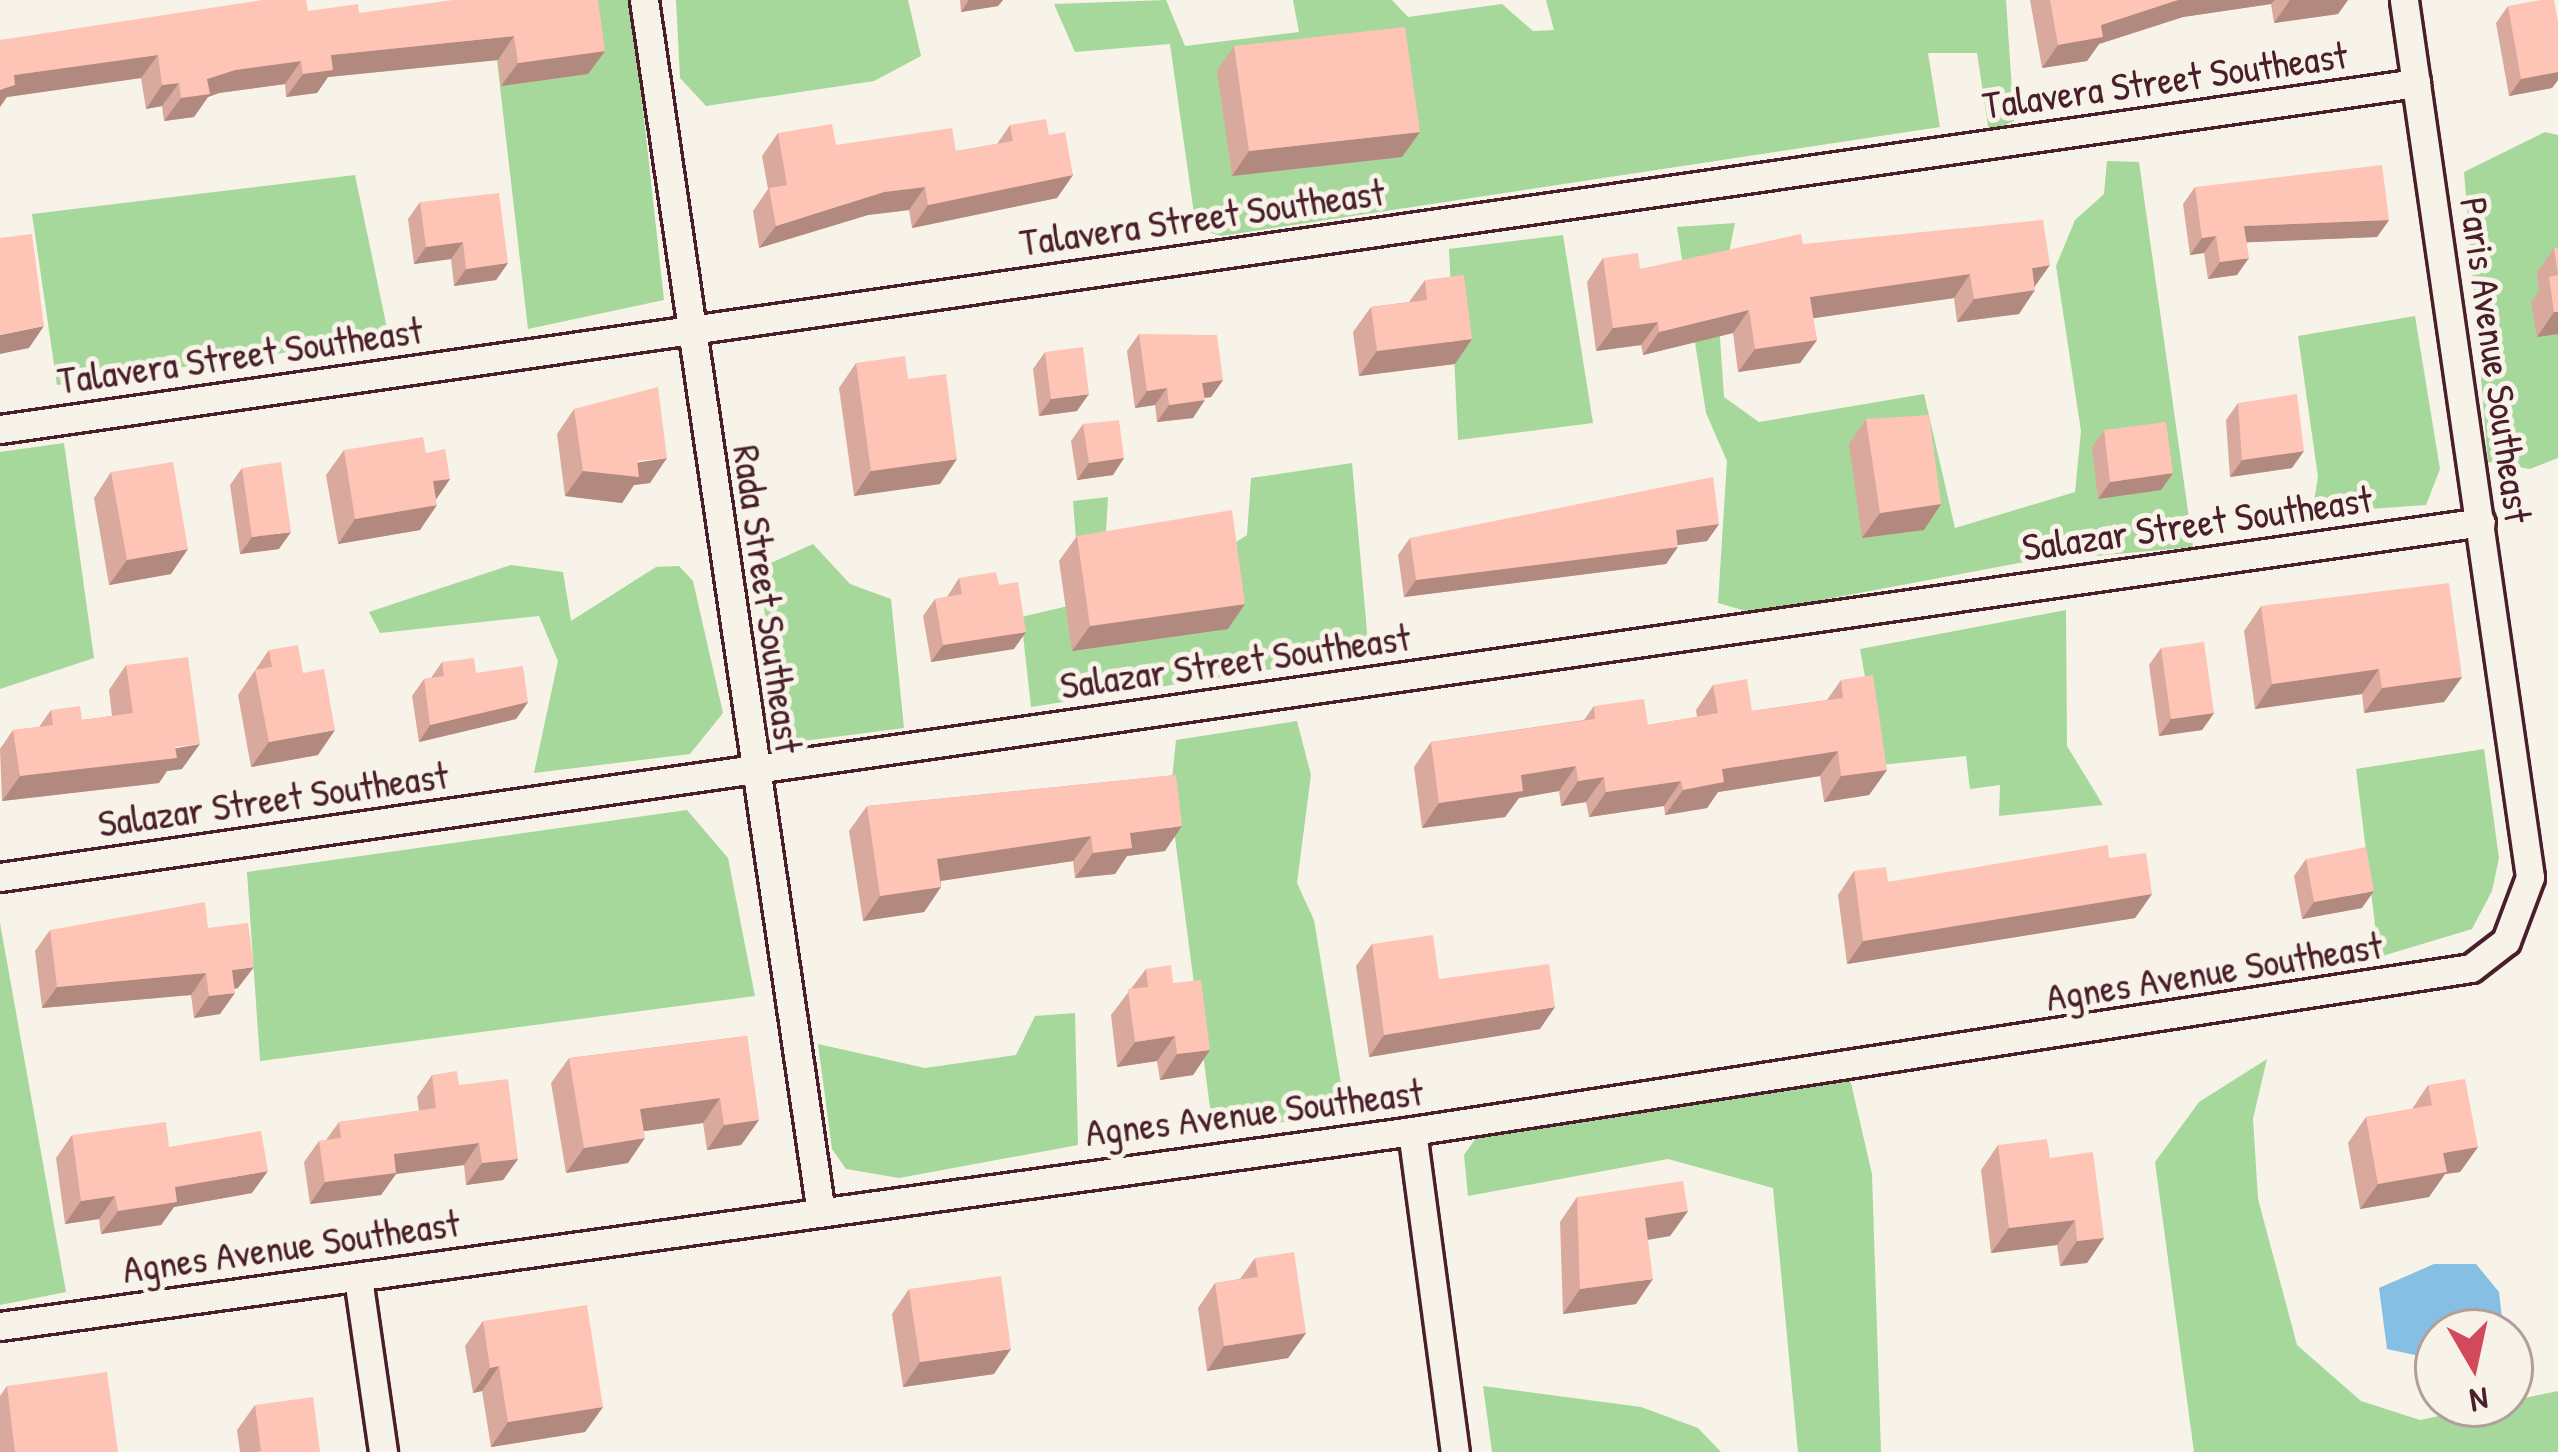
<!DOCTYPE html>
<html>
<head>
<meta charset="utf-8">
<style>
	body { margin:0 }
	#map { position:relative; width:2558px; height:1452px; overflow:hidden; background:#f7f3e8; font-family:"Patrick Hand",sans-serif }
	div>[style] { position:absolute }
	.green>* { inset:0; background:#a5d89a }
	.water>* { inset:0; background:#85c0e4 }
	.roads { filter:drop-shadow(3px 0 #4a1f2b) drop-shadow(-3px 0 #4a1f2b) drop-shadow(0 3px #4a1f2b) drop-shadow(0 -3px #4a1f2b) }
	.street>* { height:27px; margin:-13.5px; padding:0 13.5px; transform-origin:13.5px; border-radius:13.5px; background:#f7f3e8 }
	.wall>* { inset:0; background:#daa99d }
	.shaded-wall>* { inset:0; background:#b2897f }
	.building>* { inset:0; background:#fec4b6 }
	span { translate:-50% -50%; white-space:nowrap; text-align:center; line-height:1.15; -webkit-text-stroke:10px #f7f3e8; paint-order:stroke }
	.street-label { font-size:39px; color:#4a1f2b }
	.north { position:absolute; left:2414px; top:1308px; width:120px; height:120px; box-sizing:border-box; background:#f7f3e8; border:3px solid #b29e9c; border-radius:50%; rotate:171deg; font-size:33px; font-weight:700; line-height:48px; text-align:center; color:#4a1f2b }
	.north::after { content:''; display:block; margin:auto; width:42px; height:54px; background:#d1495b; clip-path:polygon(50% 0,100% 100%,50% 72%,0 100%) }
</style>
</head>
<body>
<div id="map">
	<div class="green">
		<i style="clip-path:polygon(490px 0,631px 0,664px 300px,528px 329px)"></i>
		<i style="clip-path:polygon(676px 0,908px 0,921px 56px,874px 81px,706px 106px,680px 78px)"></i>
		<i style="clip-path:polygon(1166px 0,1185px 46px,1299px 32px,1293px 0,1392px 0,1408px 17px,1502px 4px,1533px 31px,1554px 30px,1546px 0,2006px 0,2014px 121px,1989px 132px,1977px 53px,1928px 53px,1940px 127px,1221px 236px,1196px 228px,1170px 44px,1075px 52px,1054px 4px)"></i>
		<i style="clip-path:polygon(2545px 132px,2558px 135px,2558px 458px,2530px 469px,2488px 462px,2464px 172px)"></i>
		<i style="clip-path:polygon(2107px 161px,2139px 162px,2193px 547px,2019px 563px,1753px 613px,1718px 603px,1727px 461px,1706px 413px,1677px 227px,1735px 223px,1718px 308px,1724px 397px,1759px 422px,1924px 394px,1955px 528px,2075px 492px,2081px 431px,2056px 266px,2075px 220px,2104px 194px)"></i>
		<i style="clip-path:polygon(355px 175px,389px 338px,57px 385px,32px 214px)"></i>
		<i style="clip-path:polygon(1563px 235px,1593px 423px,1458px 440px,1449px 249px)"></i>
		<i style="clip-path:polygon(2415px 316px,2440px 469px,2426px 505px,2312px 513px,2318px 477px,2298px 336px)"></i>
		<i style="clip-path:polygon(64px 443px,94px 658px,0 689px,0 452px)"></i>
		<i style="clip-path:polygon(1352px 463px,1369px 654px,1031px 707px,1021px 617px,1081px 603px,1073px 501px,1108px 497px,1103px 585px,1155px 594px,1247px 535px,1251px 478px)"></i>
		<i style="clip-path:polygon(813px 544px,850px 584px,891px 599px,904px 728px,803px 741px,776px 727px,760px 568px)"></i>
		<i style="clip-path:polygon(511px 565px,563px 572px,571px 621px,656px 567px,679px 566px,693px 581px,723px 713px,690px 754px,534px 773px,558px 661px,539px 616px,380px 633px,369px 612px)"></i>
		<i style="clip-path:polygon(2066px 610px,2067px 746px,2103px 805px,1999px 816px,2000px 785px,1970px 789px,1966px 756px,1881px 765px,1860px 649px)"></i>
		<i style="clip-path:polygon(1297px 721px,1311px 775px,1297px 883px,1314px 920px,1346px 1114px,1213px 1131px,1170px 799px,1176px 740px)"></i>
		<i style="clip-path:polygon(2484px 749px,2499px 858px,2492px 891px,2472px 929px,2379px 957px,2356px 769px)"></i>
		<i style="clip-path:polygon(687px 810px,728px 858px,755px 996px,260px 1061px,247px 872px)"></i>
		<i style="clip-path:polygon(0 923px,66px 1292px,0 1305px)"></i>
		<i style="clip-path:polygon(1075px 1013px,1078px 1145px,899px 1178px,846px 1169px,832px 1149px,818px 1044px,925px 1068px,1016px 1055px,1035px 1016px)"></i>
		<i style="clip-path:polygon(2267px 1059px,2253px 1119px,2258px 1199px,2297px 1345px,2361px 1401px,2420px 1420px,2558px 1391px,2558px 1452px,2194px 1452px,2155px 1162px,2199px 1102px)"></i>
		<i style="clip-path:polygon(1850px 1079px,1872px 1174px,1881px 1452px,1798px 1452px,1773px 1188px,1668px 1159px,1468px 1196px,1464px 1155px,1478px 1135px)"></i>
		<i style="clip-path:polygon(1483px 1386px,1641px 1407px,1698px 1428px,1721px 1452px,1492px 1452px)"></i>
	</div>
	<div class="water">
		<i style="clip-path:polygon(2434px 1264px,2476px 1264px,2499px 1292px,2503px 1327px,2438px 1332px,2438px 1360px,2387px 1349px,2379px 1288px)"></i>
	</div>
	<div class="roads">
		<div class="street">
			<i style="left:644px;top:0;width:1220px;rotate:81.7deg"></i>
			<i style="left:0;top:429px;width:2441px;rotate:-8.15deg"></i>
			<i style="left:0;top:877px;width:2506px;rotate:-8.14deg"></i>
			<i style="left:1412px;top:1131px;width:324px;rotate:82.4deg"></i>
			<i style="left:358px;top:1278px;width:176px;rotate:81.8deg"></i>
			<i style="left:0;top:1326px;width:1425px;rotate:-7.86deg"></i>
			<i style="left:1412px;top:1131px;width:1071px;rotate:-8.75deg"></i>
			<i style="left:2471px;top:968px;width:44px;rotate:-37.6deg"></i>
			<i style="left:2506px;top:941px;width:68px;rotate:-69.4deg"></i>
			<i style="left:2530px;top:877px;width:886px;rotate:-98.18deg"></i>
		</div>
	</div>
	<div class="wall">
		<i style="clip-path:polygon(960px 0,1003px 0,998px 6px,961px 12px)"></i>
		<i style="clip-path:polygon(2030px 0,2348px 0,2338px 14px,2274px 23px,2271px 4px,2183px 17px,2099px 44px,2087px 61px,2042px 68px)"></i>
		<i style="clip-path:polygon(2508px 6px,2558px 21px,2558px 80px,2552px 88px,2509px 96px,2496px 23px)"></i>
		<i style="clip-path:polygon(308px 11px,359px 13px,605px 51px,588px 74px,501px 86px,498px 60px,328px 77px,317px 93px,286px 97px,285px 84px,219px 93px,208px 97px,194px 117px,164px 121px,162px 106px,146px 109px,141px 78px,7px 97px,0 40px)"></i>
		<i style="clip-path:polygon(1234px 46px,1402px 157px,1232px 176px,1217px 71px)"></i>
		<i style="clip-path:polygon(1010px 125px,1049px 135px,1073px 175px,1057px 198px,912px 228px,909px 210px,868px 215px,759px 248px,753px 211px,768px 189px,762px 156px,778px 133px,836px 145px,956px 151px,997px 144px)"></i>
		<i style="clip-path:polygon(2195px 187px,2389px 220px,2377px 237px,2247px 242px,2237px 275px,2208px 279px,2204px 253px,2190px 255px,2183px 204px)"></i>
		<i style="clip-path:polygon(420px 202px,508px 263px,496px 280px,454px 286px,451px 259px,414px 264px,408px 219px)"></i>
		<i style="clip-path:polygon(1803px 244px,2035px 286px,2019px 314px,1957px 322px,1954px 298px,1813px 318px,1817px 340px,1800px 363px,1738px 372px,1733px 333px,1643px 355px,1641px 345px,1596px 351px,1587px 282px,1603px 258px,1640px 269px)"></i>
		<i style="clip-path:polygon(2554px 248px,2558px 248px,2558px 334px,2537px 337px,2531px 302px,2539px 291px,2537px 273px)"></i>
		<i style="clip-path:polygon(1425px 280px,1455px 364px,1359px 376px,1353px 332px,1371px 307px,1409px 302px)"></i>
		<i style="clip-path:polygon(1139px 334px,1223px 380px,1211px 397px,1204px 398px,1193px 418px,1157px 422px,1155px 405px,1135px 408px,1127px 351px)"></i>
		<i style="clip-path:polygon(1045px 352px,1077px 411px,1039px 416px,1033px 369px)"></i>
		<i style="clip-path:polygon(856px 363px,908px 379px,940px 484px,854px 496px,839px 388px)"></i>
		<i style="clip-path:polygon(2238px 403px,2292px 468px,2230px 477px,2226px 420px)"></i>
		<i style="clip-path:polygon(574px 409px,650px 483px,634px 485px,622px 503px,565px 496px,557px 434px)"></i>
		<i style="clip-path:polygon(1866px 419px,1941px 504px,1924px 530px,1862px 538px,1849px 444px)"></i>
		<i style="clip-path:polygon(1083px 424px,1124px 458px,1113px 475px,1077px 480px,1071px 441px)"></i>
		<i style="clip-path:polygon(2104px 430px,2173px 473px,2161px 490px,2098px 499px,2092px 447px)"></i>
		<i style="clip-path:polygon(344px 450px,426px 453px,450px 479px,436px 499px,420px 530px,338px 544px,326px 475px)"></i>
		<i style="clip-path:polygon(242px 468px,279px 549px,240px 554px,230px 485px)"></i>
		<i style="clip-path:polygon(111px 472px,171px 574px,109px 585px,94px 498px)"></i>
		<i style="clip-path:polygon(1719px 524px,1707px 541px,1678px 545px,1666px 564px,1404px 597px,1398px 555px,1410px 538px)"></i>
		<i style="clip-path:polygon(1077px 536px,1228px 629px,1072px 651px,1059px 561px)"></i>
		<i style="clip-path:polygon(959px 578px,999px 585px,1014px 649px,931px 662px,923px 616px,935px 599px,947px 597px)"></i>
		<i style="clip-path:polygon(2261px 606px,2462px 677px,2444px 702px,2364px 713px,2362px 694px,2255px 709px,2244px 631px)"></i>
		<i style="clip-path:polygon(2161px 648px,2214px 713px,2202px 730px,2159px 736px,2149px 665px)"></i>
		<i style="clip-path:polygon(269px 650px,318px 755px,251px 767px,238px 695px)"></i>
		<i style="clip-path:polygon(442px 662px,476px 673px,528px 702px,516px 719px,419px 742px,412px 696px,424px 679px,431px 678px)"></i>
		<i style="clip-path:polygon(126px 665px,182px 769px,167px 771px,159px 783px,2px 801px,0 749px,13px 730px,39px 727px,51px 710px,82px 720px,112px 716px,109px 690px)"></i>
		<i style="clip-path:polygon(1841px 680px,1887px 770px,1869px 795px,1824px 802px,1820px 776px,1718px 792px,1707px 808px,1665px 815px,1664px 806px,1589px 817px,1586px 802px,1561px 806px,1559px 791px,1519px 798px,1505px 817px,1422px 828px,1414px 767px,1431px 742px,1584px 720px,1594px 706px,1648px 725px,1697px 717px,1696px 710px,1713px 685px,1752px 711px,1827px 700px)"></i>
		<i style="clip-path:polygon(1176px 775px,1165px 851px,1127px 856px,1115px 874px,1075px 878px,1073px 861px,941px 881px,941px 887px,924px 912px,863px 921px,849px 831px,867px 806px)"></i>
		<i style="clip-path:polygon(2109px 858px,2152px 894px,2135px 918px,1847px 964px,1838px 895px,1854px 871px,1888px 882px)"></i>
		<i style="clip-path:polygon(2306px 859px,2362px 908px,2302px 919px,2294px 876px)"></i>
		<i style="clip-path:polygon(208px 928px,238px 988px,234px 989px,220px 1014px,194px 1018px,191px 995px,42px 1008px,35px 951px,50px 930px)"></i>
		<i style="clip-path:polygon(1372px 944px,1439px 979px,1540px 1029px,1369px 1057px,1356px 966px)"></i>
		<i style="clip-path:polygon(1146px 969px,1173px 983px,1210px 1050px,1193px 1075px,1160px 1080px,1157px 1061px,1117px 1067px,1111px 1015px)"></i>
		<i style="clip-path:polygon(747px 1036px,759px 1120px,741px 1145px,707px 1150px,703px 1123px,644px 1131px,628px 1163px,566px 1173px,551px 1083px,569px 1058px)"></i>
		<i style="clip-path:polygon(432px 1075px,459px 1085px,518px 1159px,503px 1180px,466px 1185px,464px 1165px,396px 1174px,381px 1195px,310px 1204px,304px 1162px,319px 1141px,326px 1140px,339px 1122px,419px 1111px,417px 1097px)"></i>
		<i style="clip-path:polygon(2428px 1085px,2478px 1147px,2460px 1172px,2445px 1174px,2429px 1197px,2360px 1209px,2348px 1143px,2366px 1117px,2412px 1109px)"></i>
		<i style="clip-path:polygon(72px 1135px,169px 1147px,252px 1193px,174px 1207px,161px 1225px,101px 1234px,99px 1219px,65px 1224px,56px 1158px)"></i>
		<i style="clip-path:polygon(1998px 1145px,2050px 1158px,2104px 1238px,2087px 1263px,2060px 1266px,2057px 1245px,1991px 1253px,1981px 1170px)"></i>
		<i style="clip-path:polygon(1577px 1197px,1688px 1211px,1670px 1236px,1648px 1240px,1636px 1304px,1563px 1314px,1560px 1222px)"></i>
		<i style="clip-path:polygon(1255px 1258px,1306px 1333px,1288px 1358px,1207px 1371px,1198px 1308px,1215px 1283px,1240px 1279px)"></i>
		<i style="clip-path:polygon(909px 1289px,994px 1374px,903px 1387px,892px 1314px)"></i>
		<i style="clip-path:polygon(483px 1321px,603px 1407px,585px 1432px,491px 1447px,482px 1391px,473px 1393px,465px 1346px)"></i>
		<i style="clip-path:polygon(7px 1386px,118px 1452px,0 1452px,0 1396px)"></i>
		<i style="clip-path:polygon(255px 1405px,320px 1452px,240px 1452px,237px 1430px)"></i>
	</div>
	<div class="shaded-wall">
		<i style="clip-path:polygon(969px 0,1003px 0,998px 6px,961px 12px)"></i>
		<i style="clip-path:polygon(2178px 0,2275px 0,2271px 4px,2183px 17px,2099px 44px,2087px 61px,2042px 68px,2058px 45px,2101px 25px)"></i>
		<i style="clip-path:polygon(2290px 0,2348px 0,2338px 14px,2274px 23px)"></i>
		<i style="clip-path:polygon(514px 36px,498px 60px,328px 77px,317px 93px,286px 97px,303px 74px,331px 55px)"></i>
		<i style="clip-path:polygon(605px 51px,588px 74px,501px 86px,518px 63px)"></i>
		<i style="clip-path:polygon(158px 55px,141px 78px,7px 97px,0 107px,0 90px,14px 75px)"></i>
		<i style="clip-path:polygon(301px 61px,285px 84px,219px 93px,208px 97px,194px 117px,164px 121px,181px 98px,207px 79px,235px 70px)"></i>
		<i style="clip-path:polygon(2558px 61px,2558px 80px,2552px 88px,2509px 96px,2521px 79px)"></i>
		<i style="clip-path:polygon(179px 83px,162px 106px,146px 109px,162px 85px)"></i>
		<i style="clip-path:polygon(1420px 132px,1402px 157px,1232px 176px,1249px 151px)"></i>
		<i style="clip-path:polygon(1073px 175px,1057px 198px,912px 228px,928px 205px)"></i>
		<i style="clip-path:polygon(925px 187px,909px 210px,868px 215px,759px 248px,776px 226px,884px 192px)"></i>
		<i style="clip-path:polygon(2389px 220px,2377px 237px,2232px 243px,2244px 226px)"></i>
		<i style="clip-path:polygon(2216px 236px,2204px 253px,2190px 255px,2202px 238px)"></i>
		<i style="clip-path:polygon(463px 242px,451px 259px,414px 264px,426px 247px)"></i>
		<i style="clip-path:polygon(2249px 258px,2237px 275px,2208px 279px,2220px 262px)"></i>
		<i style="clip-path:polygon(508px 263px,496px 280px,454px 286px,466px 269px)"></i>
		<i style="clip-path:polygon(2050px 265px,2033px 289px,2032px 268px)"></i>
		<i style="clip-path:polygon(1970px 274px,1954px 298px,1794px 321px,1810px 297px)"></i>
		<i style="clip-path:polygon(2035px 290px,2019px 314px,1957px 322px,1974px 299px)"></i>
		<i style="clip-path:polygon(1749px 310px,1733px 333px,1643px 355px,1659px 332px)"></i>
		<i style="clip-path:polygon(2554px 312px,2558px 312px,2558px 334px,2537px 337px)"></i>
		<i style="clip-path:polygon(1658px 322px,1641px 345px,1596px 351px,1613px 328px)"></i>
		<i style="clip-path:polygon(44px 326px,29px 348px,0 354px,0 335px)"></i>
		<i style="clip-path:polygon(1472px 339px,1455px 364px,1359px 376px,1377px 351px)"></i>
		<i style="clip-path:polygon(1817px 340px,1800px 363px,1738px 372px,1755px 349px)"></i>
		<i style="clip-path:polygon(1223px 380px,1211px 397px,1190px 400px,1202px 383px)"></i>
		<i style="clip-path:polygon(1167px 388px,1155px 405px,1135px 408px,1147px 391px)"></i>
		<i style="clip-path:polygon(1089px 394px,1077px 411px,1039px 416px,1051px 399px)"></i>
		<i style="clip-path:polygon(1205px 400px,1193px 418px,1157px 422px,1169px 405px)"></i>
		<i style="clip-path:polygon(2304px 451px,2292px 468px,2230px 477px,2242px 460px)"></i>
		<i style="clip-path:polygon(667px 458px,650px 483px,634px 485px,622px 503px,565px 496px,583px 471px)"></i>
		<i style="clip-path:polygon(1124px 458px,1113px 475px,1077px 480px,1089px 463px)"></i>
		<i style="clip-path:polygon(957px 459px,940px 484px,854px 496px,871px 471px)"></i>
		<i style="clip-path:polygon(2173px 473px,2161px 490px,2098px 499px,2110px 482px)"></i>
		<i style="clip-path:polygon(450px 479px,433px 504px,433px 481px)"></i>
		<i style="clip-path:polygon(1941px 504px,1924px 530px,1862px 538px,1880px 513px)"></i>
		<i style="clip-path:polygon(437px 505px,420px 530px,338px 544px,355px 519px)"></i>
		<i style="clip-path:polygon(1719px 524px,1707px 541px,1664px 547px,1676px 530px)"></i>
		<i style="clip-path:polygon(291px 532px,279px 549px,240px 554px,252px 537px)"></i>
		<i style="clip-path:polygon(1678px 547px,1666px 564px,1404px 597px,1416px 580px)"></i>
		<i style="clip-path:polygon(188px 549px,171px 574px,109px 585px,127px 560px)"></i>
		<i style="clip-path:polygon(1245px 604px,1228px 629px,1072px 651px,1090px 626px)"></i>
		<i style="clip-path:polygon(1026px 632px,1014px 649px,931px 662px,943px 645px)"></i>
		<i style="clip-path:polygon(2379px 669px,2362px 694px,2255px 709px,2272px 684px)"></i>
		<i style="clip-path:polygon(2462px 677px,2444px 702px,2364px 713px,2382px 688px)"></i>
		<i style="clip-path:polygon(528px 702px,516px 719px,419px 742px,430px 725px)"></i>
		<i style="clip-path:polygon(2214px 713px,2202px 730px,2159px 736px,2171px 719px)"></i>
		<i style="clip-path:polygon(335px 730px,318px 755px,251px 767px,269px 742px)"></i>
		<i style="clip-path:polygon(200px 744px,182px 769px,167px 771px,159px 783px,2px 801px,20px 776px)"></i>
		<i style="clip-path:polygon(1838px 751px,1820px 776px,1718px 792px,1707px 808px,1665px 815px,1683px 790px,1722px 769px)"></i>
		<i style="clip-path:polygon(1576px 766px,1559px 791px,1519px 798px,1505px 817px,1422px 828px,1439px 803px,1521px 775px)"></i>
		<i style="clip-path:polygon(1887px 770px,1869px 795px,1824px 802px,1841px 776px)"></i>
		<i style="clip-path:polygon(1604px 777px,1586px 802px,1561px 806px,1578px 781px)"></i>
		<i style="clip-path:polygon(1681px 781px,1664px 806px,1589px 817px,1606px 792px)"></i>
		<i style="clip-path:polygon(1182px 826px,1165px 851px,1127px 856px,1115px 874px,1075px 878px,1093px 853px,1130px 833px)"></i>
		<i style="clip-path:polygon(1091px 836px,1073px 861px,920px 884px,937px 859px)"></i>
		<i style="clip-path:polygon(941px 887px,924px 912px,863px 921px,880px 896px)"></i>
		<i style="clip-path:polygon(2374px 891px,2362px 908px,2302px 919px,2314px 902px)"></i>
		<i style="clip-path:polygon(2152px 894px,2135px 918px,1847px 964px,1863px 941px)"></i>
		<i style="clip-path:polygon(254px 967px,238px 988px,217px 991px,232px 970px)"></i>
		<i style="clip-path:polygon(206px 973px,191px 995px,42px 1008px,57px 987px)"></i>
		<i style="clip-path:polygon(235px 993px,220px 1014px,194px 1018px,209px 996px)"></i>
		<i style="clip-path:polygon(1555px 1007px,1540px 1029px,1369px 1057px,1384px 1035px)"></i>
		<i style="clip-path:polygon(1175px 1036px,1157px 1061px,1117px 1067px,1135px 1042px)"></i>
		<i style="clip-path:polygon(1210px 1050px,1193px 1075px,1160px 1080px,1177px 1054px)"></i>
		<i style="clip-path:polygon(720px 1098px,703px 1123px,623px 1134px,640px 1109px)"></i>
		<i style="clip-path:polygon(759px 1120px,741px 1145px,707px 1150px,724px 1125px)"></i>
		<i style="clip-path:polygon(645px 1138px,628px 1163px,566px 1173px,584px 1148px)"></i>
		<i style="clip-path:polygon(479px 1143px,464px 1165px,396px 1174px,381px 1195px,310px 1204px,325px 1182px,394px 1154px)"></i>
		<i style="clip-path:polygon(2478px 1147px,2460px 1172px,2445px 1174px,2429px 1197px,2360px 1209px,2378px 1184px,2443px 1153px)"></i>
		<i style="clip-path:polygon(518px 1159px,503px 1180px,466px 1185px,482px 1163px)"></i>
		<i style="clip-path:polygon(268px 1171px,252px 1193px,174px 1207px,161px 1225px,101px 1234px,118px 1211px,175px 1187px)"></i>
		<i style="clip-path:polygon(115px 1196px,99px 1219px,65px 1224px,81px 1201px)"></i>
		<i style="clip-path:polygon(1688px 1211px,1670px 1236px,1627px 1243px,1645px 1218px)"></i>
		<i style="clip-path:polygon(2075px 1220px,2057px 1245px,1991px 1253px,2009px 1228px)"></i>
		<i style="clip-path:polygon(2104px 1238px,2087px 1263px,2060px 1266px,2077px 1241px)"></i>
		<i style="clip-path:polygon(1653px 1279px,1636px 1304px,1563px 1314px,1580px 1289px)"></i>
		<i style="clip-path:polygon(1306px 1333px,1288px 1358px,1207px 1371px,1224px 1346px)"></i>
		<i style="clip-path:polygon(1011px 1349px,994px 1374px,903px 1387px,920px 1362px)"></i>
		<i style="clip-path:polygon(499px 1366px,482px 1391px,473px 1393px,490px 1368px)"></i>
		<i style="clip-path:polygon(603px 1407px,585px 1432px,491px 1447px,508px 1422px)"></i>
	</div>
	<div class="building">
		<i style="clip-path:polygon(263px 0,306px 0,308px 11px,358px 4px,359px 13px,453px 0,598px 0,605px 51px,518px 63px,514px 36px,331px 55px,333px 70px,303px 74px,301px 61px,235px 70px,207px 79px,210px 94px,181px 98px,179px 83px,162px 85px,158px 55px,14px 75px,15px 85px,0 90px,0 40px)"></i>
		<i style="clip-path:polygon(2050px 0,2178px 0,2101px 25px,2103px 37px,2058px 45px)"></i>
		<i style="clip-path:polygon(2541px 0,2554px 0,2558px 21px,2558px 72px,2521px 79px,2508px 6px)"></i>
		<i style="clip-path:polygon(1405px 27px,1420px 132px,1249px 151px,1234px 46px)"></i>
		<i style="clip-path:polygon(1046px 119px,1049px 135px,1065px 132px,1073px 175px,928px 205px,925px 187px,884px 192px,776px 226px,769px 188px,787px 185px,778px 133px,832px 124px,836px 145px,952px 128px,956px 151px,1013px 141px,1010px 125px)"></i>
		<i style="clip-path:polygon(2382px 165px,2389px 220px,2244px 226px,2249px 258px,2220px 262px,2216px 236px,2202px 238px,2195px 187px)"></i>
		<i style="clip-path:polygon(499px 193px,508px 263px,466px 269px,463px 242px,426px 247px,420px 202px)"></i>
		<i style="clip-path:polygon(2043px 220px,2050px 265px,2032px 268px,2035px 290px,1974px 299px,1970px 274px,1810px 297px,1817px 340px,1755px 349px,1749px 310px,1659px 332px,1658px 322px,1613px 328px,1603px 258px,1638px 253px,1640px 269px,1801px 234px,1803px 244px)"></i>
		<i style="clip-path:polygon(32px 234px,44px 326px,0 335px,0 238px)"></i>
		<i style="clip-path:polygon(2554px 248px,2558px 248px,2558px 312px,2554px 312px,2549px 277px,2558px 275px)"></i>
		<i style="clip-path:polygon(1464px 275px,1472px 339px,1377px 351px,1371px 307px,1427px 300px,1425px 280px)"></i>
		<i style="clip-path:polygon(1139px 334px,1217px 335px,1223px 380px,1202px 383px,1205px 400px,1169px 405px,1167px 388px,1147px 391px)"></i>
		<i style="clip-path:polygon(1083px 347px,1089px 394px,1051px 399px,1045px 352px)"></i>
		<i style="clip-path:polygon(905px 356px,908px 379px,946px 374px,957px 459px,871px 471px,856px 363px)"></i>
		<i style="clip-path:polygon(658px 387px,667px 458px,637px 461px,639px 477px,583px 471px,574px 409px)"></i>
		<i style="clip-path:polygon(2297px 394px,2304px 451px,2242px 460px,2238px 403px)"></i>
		<i style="clip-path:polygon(1929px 415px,1941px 504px,1880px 513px,1866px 419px)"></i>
		<i style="clip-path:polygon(1119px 420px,1124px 458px,1089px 463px,1083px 424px)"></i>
		<i style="clip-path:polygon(2166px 422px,2173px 473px,2110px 482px,2104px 430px)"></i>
		<i style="clip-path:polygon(423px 437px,426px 453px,445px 449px,450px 479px,433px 481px,437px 505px,355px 519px,344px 450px)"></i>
		<i style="clip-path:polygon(173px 462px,188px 549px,127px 560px,111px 472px)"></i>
		<i style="clip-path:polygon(281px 462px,291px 532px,252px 537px,242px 468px)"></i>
		<i style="clip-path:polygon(1713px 477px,1719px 524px,1676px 530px,1678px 547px,1416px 580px,1410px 538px)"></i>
		<i style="clip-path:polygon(1232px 510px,1245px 604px,1090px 626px,1077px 536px)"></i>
		<i style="clip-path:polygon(996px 572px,999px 585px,1018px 582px,1026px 632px,943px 645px,935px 599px,962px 594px,959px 578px)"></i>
		<i style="clip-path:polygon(2449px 583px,2462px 677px,2382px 688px,2379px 669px,2272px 684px,2261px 606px)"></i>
		<i style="clip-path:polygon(2204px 642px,2214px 713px,2171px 719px,2161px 648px)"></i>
		<i style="clip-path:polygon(298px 645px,303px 673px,324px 669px,335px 730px,269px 742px,255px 670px,272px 667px,269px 650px)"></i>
		<i style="clip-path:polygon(188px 657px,200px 744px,175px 747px,177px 758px,20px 776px,13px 730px,53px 725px,51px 710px,80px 706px,82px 720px,133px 713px,126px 665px)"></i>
		<i style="clip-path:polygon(474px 658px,476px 673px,523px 666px,528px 702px,430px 725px,424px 679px,444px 676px,442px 662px)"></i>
		<i style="clip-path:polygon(1873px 675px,1887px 770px,1841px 776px,1838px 751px,1722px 769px,1724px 782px,1683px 790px,1681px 781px,1606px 792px,1604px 777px,1578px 781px,1576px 766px,1521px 775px,1523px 791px,1439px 803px,1431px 742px,1595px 719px,1594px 706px,1644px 699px,1648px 725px,1718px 713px,1713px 685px,1747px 679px,1752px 711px,1843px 698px,1841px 680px)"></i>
		<i style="clip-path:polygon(1176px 775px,1182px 826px,1130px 833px,1132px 848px,1093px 853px,1091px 836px,937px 859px,941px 887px,880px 896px,867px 806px)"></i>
		<i style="clip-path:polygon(2108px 845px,2109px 858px,2146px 853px,2152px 894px,1863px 941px,1854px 871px,1886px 867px,1888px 882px)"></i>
		<i style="clip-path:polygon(2366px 847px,2374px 891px,2314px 902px,2306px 859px)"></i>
		<i style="clip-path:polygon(205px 902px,208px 928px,248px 923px,254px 967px,232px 970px,235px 993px,209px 996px,206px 973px,57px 987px,50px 930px)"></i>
		<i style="clip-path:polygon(1433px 935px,1439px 979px,1549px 964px,1555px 1007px,1384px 1035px,1372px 944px)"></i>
		<i style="clip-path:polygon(1171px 965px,1173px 983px,1201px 980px,1210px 1050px,1177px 1054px,1175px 1036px,1135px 1042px,1128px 989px,1148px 987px,1146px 969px)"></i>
		<i style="clip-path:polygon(747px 1036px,759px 1120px,724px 1125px,720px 1098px,640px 1109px,645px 1138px,584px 1148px,569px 1058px)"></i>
		<i style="clip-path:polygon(457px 1071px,459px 1085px,508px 1079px,518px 1159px,482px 1163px,479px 1143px,394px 1154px,396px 1173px,325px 1182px,319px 1141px,341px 1138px,339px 1122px,436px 1108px,432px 1075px)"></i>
		<i style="clip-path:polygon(2465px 1079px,2478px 1147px,2443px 1153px,2447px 1172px,2378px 1184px,2366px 1117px,2432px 1105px,2428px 1085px)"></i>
		<i style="clip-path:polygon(166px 1122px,169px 1147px,261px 1131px,268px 1171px,175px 1187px,177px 1202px,118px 1211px,115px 1196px,81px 1201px,72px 1135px)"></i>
		<i style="clip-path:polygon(2047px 1139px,2050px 1158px,2093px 1152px,2104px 1238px,2077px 1241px,2075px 1220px,2009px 1228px,1998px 1145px)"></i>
		<i style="clip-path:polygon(1683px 1181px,1688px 1211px,1645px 1218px,1653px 1279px,1580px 1289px,1577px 1197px)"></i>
		<i style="clip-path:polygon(1294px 1252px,1306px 1333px,1224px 1346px,1215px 1283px,1258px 1277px,1255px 1258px)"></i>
		<i style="clip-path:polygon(1001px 1276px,1011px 1349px,920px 1362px,909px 1289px)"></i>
		<i style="clip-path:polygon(587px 1305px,603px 1407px,508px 1422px,499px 1366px,490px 1368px,483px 1321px)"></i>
		<i style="clip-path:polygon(107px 1372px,118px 1452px,15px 1452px,7px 1386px)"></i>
		<i style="clip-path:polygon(313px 1397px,320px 1452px,256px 1452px,261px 1451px,255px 1405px)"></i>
	</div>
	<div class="street-label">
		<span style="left:2165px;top:80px;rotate:-8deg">Talavera Street Southeast</span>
		<span style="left:1202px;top:217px;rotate:-8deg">Talavera Street Southeast</span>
		<span style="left:240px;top:355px;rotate:-8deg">Talavera Street Southeast</span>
		<span style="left:2496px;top:360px;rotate:82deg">Paris Avenue Southeast</span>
		<span style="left:2197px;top:523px;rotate:-8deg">Salazar Street Southeast</span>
		<span style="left:768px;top:599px;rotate:82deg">Rada Street Southeast</span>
		<span style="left:1235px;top:661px;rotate:-8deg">Salazar Street Southeast</span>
		<span style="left:273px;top:799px;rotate:-8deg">Salazar Street Southeast</span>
		<span style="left:2214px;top:971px;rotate:-9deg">Agnes Avenue Southeast</span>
		<span style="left:1254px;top:1112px;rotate:-7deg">Agnes Avenue Southeast</span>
		<span style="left:291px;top:1246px;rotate:-8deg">Agnes Avenue Southeast</span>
	</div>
	<div class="north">N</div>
</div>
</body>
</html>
